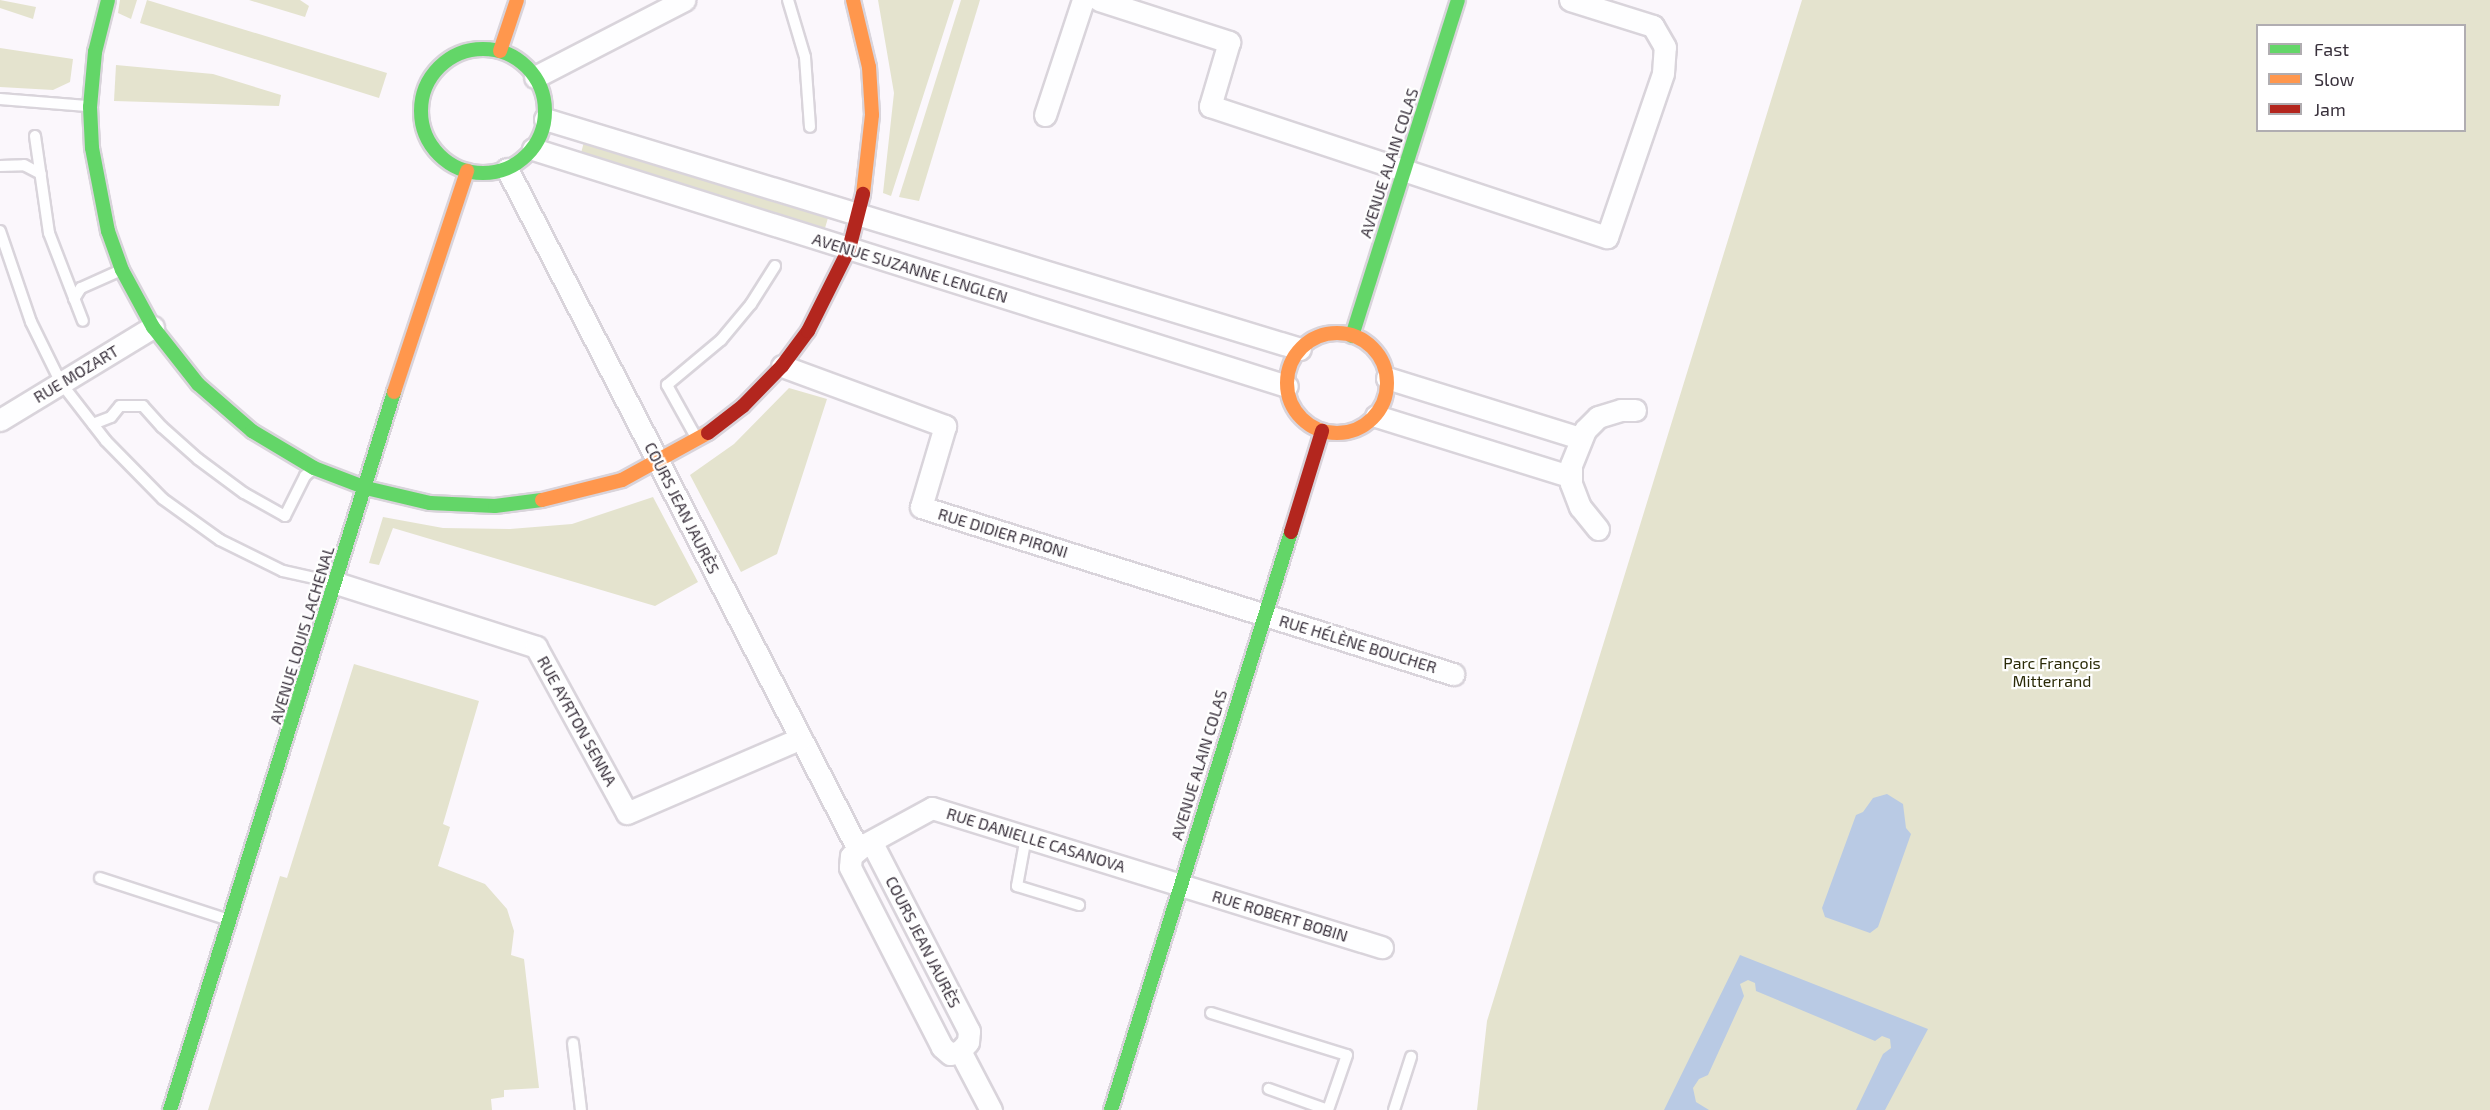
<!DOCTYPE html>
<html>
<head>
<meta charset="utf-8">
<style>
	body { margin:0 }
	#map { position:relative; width:2490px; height:1110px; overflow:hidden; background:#fbf7fc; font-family:"Exo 2",sans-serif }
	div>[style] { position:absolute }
	.green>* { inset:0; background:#e4e3ce }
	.water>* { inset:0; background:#b9cae4 }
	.roads { filter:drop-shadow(2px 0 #d9d4db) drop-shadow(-2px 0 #d9d4db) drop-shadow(0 2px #d9d4db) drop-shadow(0 -2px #d9d4db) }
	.lane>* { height:10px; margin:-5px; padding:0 5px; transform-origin:5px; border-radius:5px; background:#fefeff }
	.street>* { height:21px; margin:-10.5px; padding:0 10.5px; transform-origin:10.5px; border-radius:10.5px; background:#fefeff }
	.fast>* { height:14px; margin:-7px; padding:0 7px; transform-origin:7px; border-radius:7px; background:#63d668 }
	.fast>.ring { margin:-7px; padding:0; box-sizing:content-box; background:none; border:14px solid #63d668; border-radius:50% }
	.slow>* { height:14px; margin:-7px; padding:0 7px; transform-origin:7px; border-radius:7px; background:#ff974d }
	.slow>.ring { margin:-7px; padding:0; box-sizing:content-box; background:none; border:14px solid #ff974d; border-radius:50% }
	.jam>* { height:14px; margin:-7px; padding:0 7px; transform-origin:7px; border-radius:7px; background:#b3261e }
	span { translate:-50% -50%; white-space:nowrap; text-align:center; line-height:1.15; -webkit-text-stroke:4.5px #fff; paint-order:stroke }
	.street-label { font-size:16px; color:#39313c }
	.park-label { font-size:16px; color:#2b2b08 }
	.legend { position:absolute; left:2256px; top:24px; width:210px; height:108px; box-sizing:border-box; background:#fff; border:2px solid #b0adb1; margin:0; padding:8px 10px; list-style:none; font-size:18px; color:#39313c }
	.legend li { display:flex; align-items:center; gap:12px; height:30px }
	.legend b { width:30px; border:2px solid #b0adb1 }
</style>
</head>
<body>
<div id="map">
	<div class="green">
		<i style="clip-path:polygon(0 0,36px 7px,33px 19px,0 8px)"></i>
		<i style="clip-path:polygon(120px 0,137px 0,131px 19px,118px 13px)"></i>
		<i style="clip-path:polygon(147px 0,387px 73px,379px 98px,140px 23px)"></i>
		<i style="clip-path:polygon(249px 0,300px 0,309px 6px,305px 17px)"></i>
		<i style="clip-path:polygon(878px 0,954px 0,891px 196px,883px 193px,894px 93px)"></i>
		<i style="clip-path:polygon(961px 0,980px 0,919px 201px,899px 197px)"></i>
		<i style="clip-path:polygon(evenodd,1802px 0,2490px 0,2490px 1110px,1477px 1110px,1487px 1021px,1802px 0,2258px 26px,2464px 26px,2464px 130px,2258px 130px,2258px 26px)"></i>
		<i style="clip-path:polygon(0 48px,73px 59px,70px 82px,53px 90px,0 87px)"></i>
		<i style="clip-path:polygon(116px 65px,213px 74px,281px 95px,279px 106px,114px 101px)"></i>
		<i style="clip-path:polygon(586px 134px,830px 211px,823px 235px,580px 157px)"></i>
		<i style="clip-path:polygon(789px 388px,827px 399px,777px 554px,741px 572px,690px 475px,734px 444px)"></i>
		<i style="clip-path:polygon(653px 497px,698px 582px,655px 606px,393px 528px,379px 565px,369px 563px,383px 517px,443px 528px,510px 529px,572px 524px)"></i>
		<i style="clip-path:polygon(354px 664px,479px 701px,443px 824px,450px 827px,438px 866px,485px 884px,507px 909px,514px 931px,511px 955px,524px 959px,539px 1088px,504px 1090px,504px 1097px,491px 1099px,492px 1110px,208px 1110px,280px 876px,287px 878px)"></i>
	</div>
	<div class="water">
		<i style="clip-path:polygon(1887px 794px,1903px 804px,1906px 828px,1911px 834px,1878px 927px,1870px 933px,1825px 917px,1822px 908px,1856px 815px,1863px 812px,1873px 798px)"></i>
		<i style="clip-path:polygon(1740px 955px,1928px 1029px,1885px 1110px,1856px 1110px,1883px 1054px,1891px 1048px,1890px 1039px,1882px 1036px,1875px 1041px,1756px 991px,1755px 983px,1748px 980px,1740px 984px,1744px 996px,1708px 1075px,1699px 1079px,1693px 1088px,1696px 1102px,1709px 1110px,1664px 1110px)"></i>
	</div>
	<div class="roads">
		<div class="lane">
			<i style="left:788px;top:0;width:59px;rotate:73.4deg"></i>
			<i style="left:805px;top:57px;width:70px;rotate:85.9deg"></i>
			<i style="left:0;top:99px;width:87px;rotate:4.6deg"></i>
			<i style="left:35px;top:136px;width:98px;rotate:81.8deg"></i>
			<i style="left:49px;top:233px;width:94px;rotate:68.9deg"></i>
			<i style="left:0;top:166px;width:24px;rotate:-2deg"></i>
			<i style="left:24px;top:165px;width:19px;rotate:28deg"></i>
			<i style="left:0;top:231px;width:96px;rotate:71.2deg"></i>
			<i style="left:31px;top:322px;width:68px;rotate:63.8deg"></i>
			<i style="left:61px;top:383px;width:73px;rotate:52.2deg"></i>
			<i style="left:106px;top:441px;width:81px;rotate:45.5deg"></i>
			<i style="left:163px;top:499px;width:70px;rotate:35.7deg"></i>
			<i style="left:220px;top:540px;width:70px;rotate:26.2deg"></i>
			<i style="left:283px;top:571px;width:50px;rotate:12.7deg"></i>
			<i style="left:74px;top:299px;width:13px;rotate:-58deg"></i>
			<i style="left:81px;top:288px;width:42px;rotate:-24.1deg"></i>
			<i style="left:93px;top:424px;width:19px;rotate:-21deg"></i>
			<i style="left:111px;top:417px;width:14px;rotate:-51deg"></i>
			<i style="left:120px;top:406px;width:23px"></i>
			<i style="left:143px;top:406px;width:28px;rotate:48deg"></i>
			<i style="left:162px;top:427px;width:48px;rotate:41.6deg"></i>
			<i style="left:198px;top:459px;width:57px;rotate:36.5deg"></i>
			<i style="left:244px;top:493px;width:47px;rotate:29.3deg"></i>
			<i style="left:285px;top:516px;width:45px;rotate:-63.4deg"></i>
			<i style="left:305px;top:476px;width:11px;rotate:-41deg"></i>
			<i style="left:697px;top:439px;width:62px;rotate:-119.1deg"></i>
			<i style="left:667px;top:385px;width:70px;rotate:-39.8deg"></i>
			<i style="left:721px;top:340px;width:47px;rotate:-50.2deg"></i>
			<i style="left:751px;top:304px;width:45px;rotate:-57.7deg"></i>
			<i style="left:1026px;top:837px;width:50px;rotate:100.4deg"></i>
			<i style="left:1017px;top:886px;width:65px;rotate:17deg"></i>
			<i style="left:100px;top:878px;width:133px;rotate:18deg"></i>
			<i style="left:1211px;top:1013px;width:142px;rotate:17.2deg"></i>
			<i style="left:1347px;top:1055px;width:58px;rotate:109.1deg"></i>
			<i style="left:1328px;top:1110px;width:63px;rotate:-160.4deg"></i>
			<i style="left:573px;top:1043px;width:67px;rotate:83.2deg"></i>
			<i style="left:1394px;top:1110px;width:56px;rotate:-72.2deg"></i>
		</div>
		<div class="street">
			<i style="left:1099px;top:0;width:137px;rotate:17.9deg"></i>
			<i style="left:1229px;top:42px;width:67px;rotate:106.5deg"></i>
			<i style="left:1210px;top:106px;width:418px;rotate:18.3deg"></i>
			<i style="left:1607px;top:237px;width:173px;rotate:-71.1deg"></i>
			<i style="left:1663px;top:73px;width:26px;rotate:-86deg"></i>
			<i style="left:1665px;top:47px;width:24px;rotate:-120deg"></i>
			<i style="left:1653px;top:26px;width:87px;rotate:-162.6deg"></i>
			<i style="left:535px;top:77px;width:168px;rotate:-27.3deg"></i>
			<i style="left:1045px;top:115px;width:121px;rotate:-71.7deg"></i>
			<i style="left:545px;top:119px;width:789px;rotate:16.94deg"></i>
			<i style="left:533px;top:149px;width:790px;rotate:17.45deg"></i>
			<i style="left:507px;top:169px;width:763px;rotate:62.7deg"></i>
			<i style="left:782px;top:366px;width:174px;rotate:20.2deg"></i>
			<i style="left:945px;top:426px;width:84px;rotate:106.5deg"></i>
			<i style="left:921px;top:507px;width:558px;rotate:17.43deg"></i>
			<i style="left:1387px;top:378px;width:202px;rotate:17.3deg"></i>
			<i style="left:1376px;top:416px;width:202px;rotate:17.3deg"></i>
			<i style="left:0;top:420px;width:179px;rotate:-31.3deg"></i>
			<i style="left:1598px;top:529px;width:28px;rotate:-129deg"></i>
			<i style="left:1580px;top:507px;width:26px;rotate:-111deg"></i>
			<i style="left:1571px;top:483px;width:18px;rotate:-90deg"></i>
			<i style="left:1571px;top:465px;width:38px;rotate:-68deg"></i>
			<i style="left:1585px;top:430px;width:18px;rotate:-45deg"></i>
			<i style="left:1598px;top:417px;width:24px;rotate:-17deg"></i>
			<i style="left:1621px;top:410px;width:14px"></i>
			<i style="left:336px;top:583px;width:210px;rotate:17.7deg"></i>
			<i style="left:536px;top:647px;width:189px;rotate:61.3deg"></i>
			<i style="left:627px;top:813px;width:189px;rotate:-23.3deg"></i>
			<i style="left:864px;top:845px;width:77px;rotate:-28.6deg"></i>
			<i style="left:932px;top:808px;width:471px;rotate:17.2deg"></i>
			<i style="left:864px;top:845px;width:10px;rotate:11deg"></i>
			<i style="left:874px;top:847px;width:207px;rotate:62.7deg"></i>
			<i style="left:969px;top:1031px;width:11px;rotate:95deg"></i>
			<i style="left:968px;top:1042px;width:12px;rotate:132deg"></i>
			<i style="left:960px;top:1051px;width:10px;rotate:163deg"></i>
			<i style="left:950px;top:1054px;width:11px;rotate:-139deg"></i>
			<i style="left:942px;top:1047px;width:202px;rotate:-117.1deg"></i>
			<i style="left:850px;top:867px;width:11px;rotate:-85deg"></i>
			<i style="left:851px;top:856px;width:17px;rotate:-40deg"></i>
			<i style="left:960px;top:1051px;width:67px;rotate:62.3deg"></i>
		</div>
		<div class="fast">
			<i style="left:108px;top:0;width:54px;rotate:104deg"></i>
			<i style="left:95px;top:52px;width:55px;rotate:95.2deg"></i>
			<i style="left:90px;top:107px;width:41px;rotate:87.2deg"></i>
			<i style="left:92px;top:148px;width:85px;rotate:79.1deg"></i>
			<i style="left:108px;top:231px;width:41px;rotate:70.3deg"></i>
			<i style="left:122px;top:270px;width:65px;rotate:61.5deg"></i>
			<i style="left:153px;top:327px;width:73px;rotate:51.7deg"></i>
			<i style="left:198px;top:384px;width:72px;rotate:41deg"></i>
			<i style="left:252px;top:431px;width:72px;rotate:30.8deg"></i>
			<i style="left:314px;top:468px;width:56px;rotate:21deg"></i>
			<i style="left:366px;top:488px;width:66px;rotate:13.2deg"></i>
			<i style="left:430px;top:503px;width:65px;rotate:2.6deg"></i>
			<i style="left:495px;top:506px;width:47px;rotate:-7.3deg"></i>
			<i class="ring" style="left:421px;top:49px;width:110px;height:110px"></i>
			<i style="left:1352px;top:336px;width:352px;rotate:-72.5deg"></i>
			<i style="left:170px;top:1110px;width:752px;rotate:-72.67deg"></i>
			<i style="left:1111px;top:1110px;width:605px;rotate:-72.7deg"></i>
		</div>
		<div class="slow">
			<i style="left:853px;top:0;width:69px;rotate:76.6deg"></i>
			<i style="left:869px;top:67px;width:48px;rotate:86.4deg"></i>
			<i style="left:872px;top:115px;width:80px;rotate:96.5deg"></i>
			<i style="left:500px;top:51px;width:54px;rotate:-71.6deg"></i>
			<i class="ring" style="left:1287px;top:333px;width:86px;height:86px"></i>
			<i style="left:394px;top:392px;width:233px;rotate:-71.7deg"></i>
			<i style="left:542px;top:500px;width:82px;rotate:-14deg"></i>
			<i style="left:622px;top:480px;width:98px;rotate:-28.7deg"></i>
		</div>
		<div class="jam">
			<i style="left:708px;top:433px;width:44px;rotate:-37.6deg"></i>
			<i style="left:743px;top:406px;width:56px;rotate:-45.7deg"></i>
			<i style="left:782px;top:366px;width:44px;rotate:-53.4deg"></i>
			<i style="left:808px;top:331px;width:92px;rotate:-63.4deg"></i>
			<i style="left:849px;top:249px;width:57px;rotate:-75.7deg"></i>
			<i style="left:1291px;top:532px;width:106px;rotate:-72.9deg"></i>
		</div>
	</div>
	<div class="street-label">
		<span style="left:1389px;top:163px;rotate:-72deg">AVENUE ALAIN COLAS</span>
		<span style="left:910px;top:268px;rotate:17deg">AVENUE SUZANNE LENGLEN</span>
		<span style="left:76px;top:374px;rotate:-31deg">RUE MOZART</span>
		<span style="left:682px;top:508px;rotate:63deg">COURS JEAN JAURÈS</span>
		<span style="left:1003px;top:533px;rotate:17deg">RUE DIDIER PIRONI</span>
		<span style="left:302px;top:635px;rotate:-73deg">AVENUE LOUIS LACHENAL</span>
		<span style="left:1358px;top:644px;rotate:17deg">RUE HÉLÈNE BOUCHER</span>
		<span style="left:577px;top:721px;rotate:61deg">RUE AYRTON SENNA</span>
		<span style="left:1199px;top:765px;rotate:-73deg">AVENUE ALAIN COLAS</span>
		<span style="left:1036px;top:840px;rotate:17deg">RUE DANIELLE CASANOVA</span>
		<span style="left:1280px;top:916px;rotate:17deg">RUE ROBERT BOBIN</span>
		<span style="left:923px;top:942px;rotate:63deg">COURS JEAN JAURÈS</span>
	</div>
	<div class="park-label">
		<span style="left:2052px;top:672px">Parc François<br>Mitterrand</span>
	</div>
	<ul class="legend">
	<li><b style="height:8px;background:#63d668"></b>Fast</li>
	<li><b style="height:8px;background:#ff974d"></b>Slow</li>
	<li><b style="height:8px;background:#b3261e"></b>Jam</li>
	</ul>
</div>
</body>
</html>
